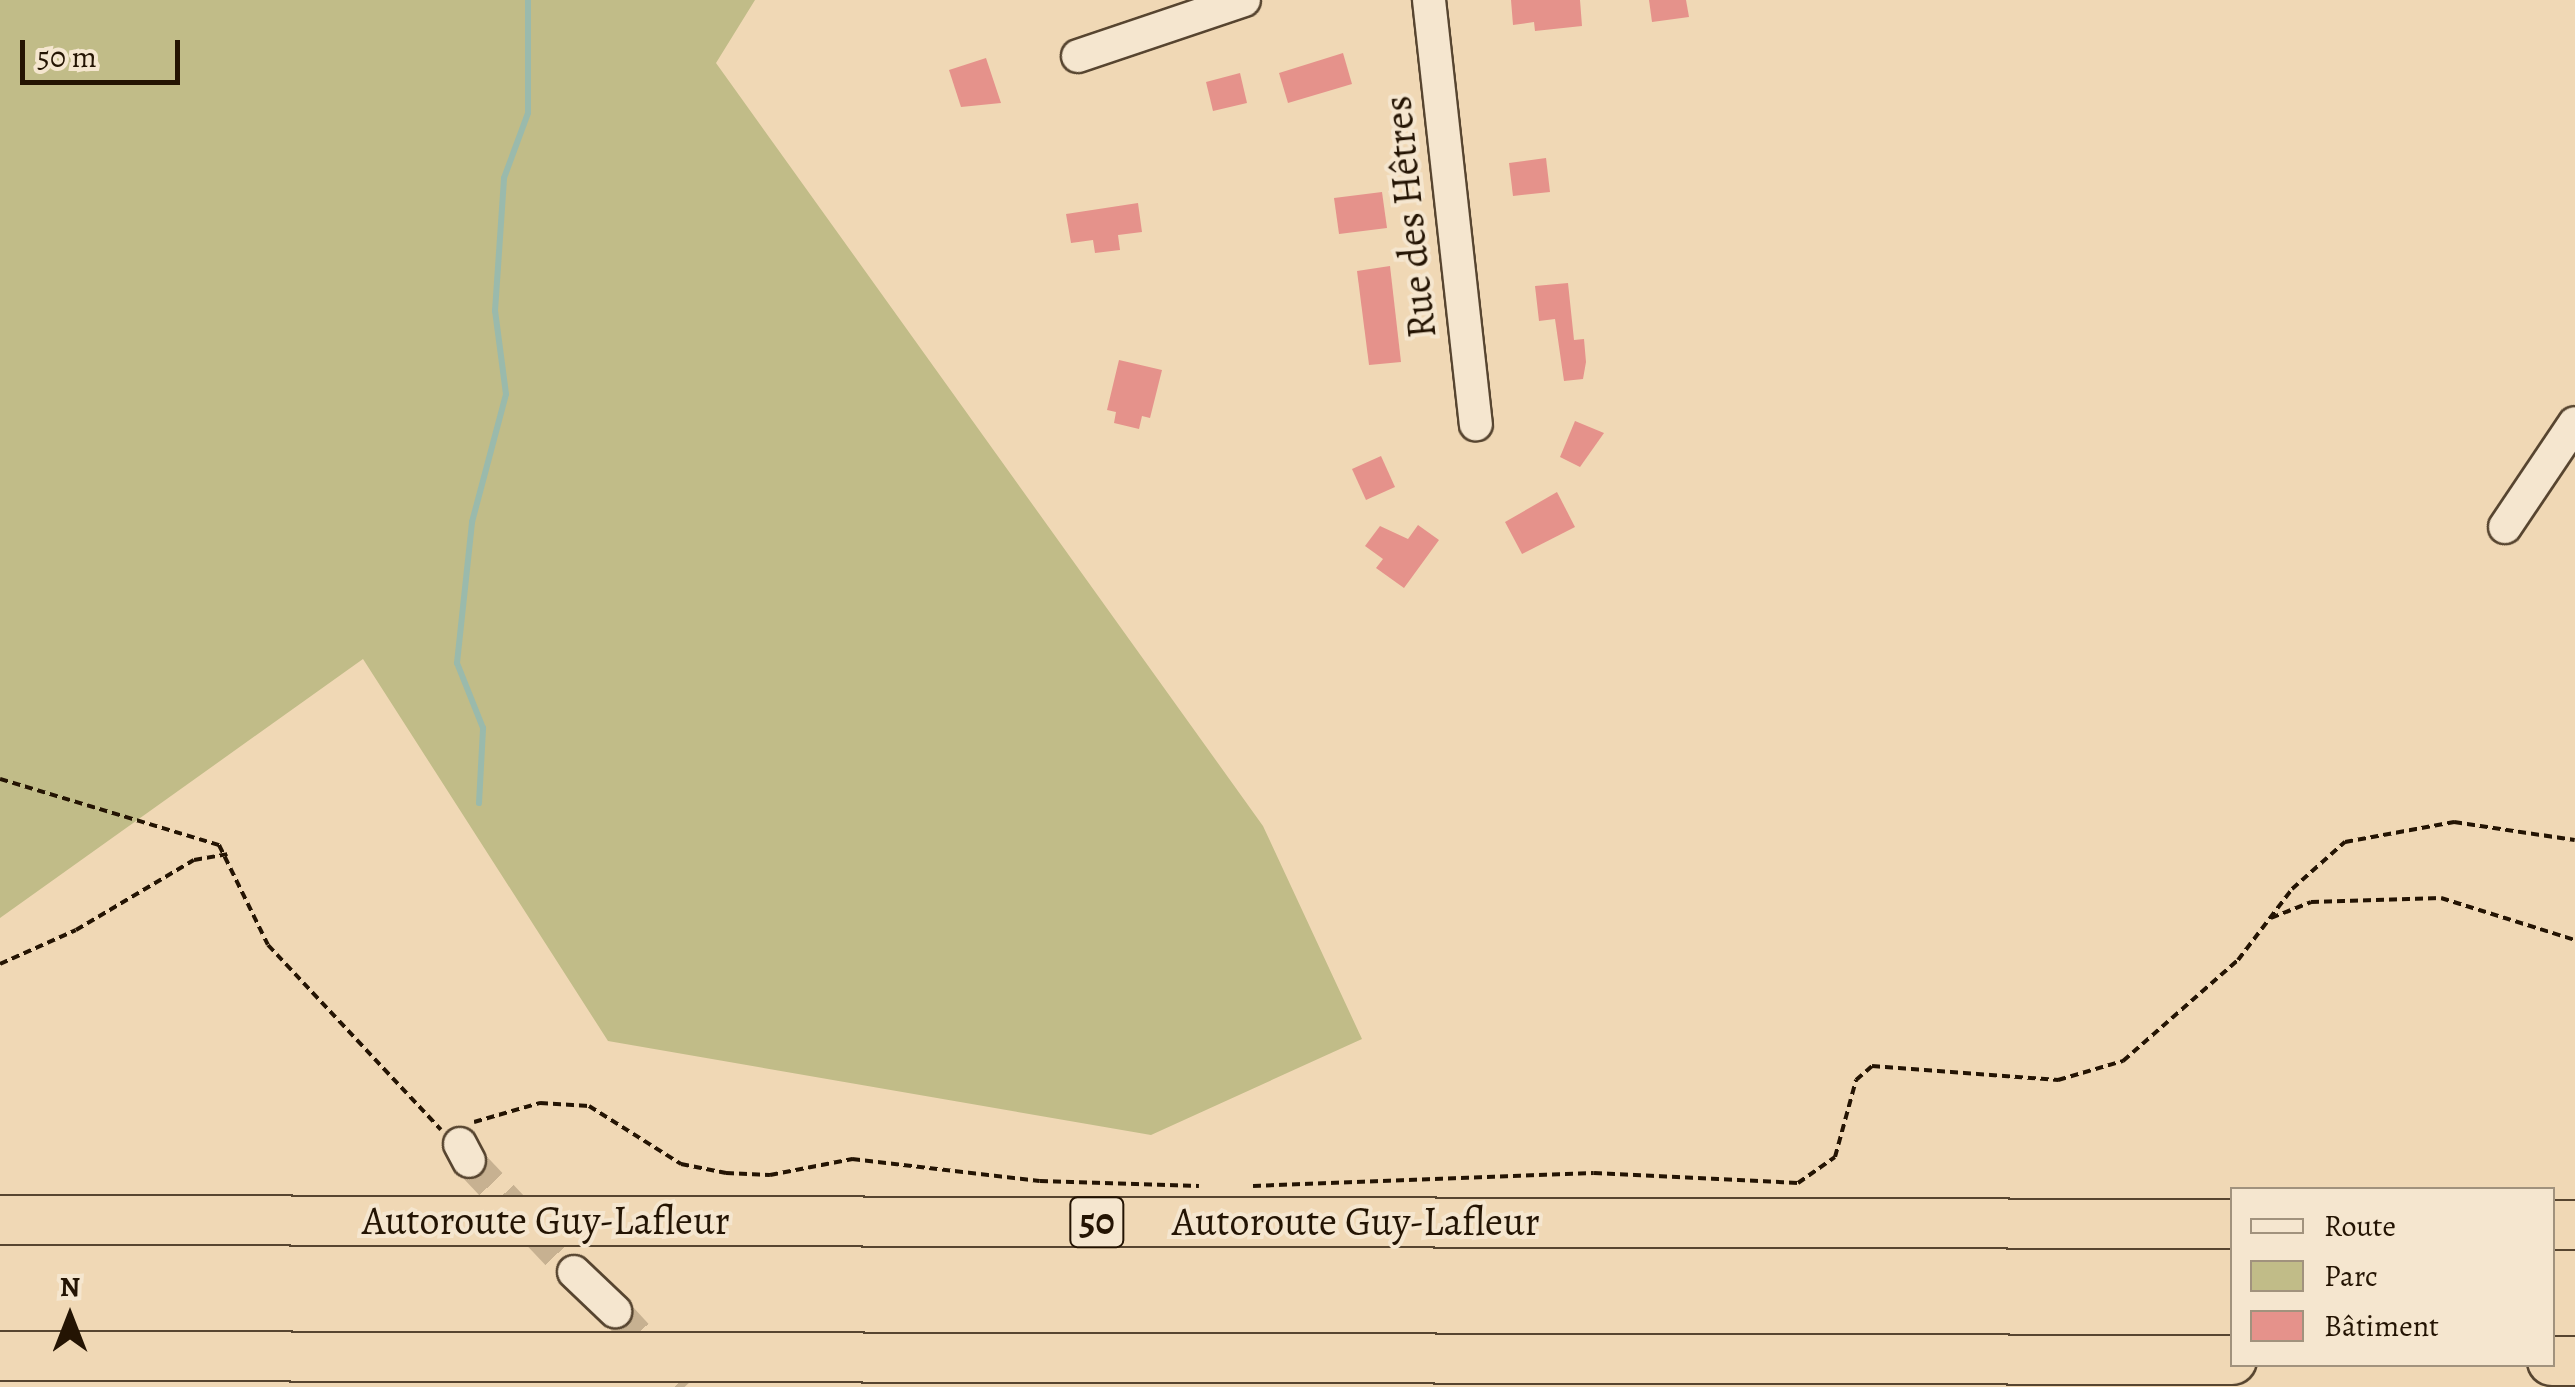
<!DOCTYPE html>
<html>
<head>
<meta charset="utf-8">
<style>
	body { margin:0 }
	#map { position:relative; width:2575px; height:1387px; overflow:hidden; background:#f0d8b5; font-family:Alegreya,serif }
	div>[style] { position:absolute }
	.green>* { inset:0; background:#c1bc88 }
	.stream>* { height:6px; margin:-3px; padding:0 3px; transform-origin:3px; border-radius:3px; background:#9abaac }
	.building>* { inset:0; background:#e5928b }
	.minor-tunnel>* { height:32px; margin-top:-16px; transform-origin:0; background:repeating-linear-gradient(90deg,#c7b191 0 32px,transparent 0 48px) }
	.path>* { height:4px; margin-top:-2px; transform-origin:0; background:repeating-linear-gradient(90deg,#241403 0 8px,transparent 0 13px) }
	.roads { filter:drop-shadow(2px 0 #574530) drop-shadow(-2px 0 #574530) drop-shadow(0 2px #574530) drop-shadow(0 -2px #574530) }
	.minor>* { height:32px; margin:-16px; padding:0 16px; transform-origin:16px; border-radius:16px; background:#f5e6cf }
	.highway>* { height:48px; margin:-24px; padding:0 24px; transform-origin:24px; border-radius:24px; background:#f0d8b5 }
	span { translate:-50% -50%; white-space:nowrap; text-align:center; line-height:1.15; -webkit-text-stroke:8px #f5e6cf; paint-order:stroke }
	.shield-label span { padding:2px 8px; background:#f5e6cf; border:2px solid; border-radius:8px; -webkit-text-stroke-width:0 }
	.shield-label { font-size:38px; color:#241403; font-weight:700 }
	.street-label { font-size:40px; color:#241403 }
	.legend { position:absolute; left:2230px; top:1187px; width:325px; height:180px; box-sizing:border-box; background:#f5e6cf; border:2px solid #a1927d; margin:0; padding:12px 18px; list-style:none; font-size:30px; color:#241403 }
	.legend li { display:flex; align-items:center; gap:20px; height:50px }
	.legend b { width:50px; border:2px solid #a1927d }
	.north { position:absolute; left:20px; top:1267px; width:100px; height:100px; -webkit-text-stroke:8px #f5e6cf; paint-order:stroke; rotate:0deg; font-size:28px; font-weight:700; line-height:40px; text-align:center; color:#241403 }
	.north::after { content:''; display:block; margin:auto; width:35px; height:45px; background:#241403; clip-path:polygon(50% 0,100% 100%,50% 72%,0 100%) }
	.scale { position:absolute; left:20px; top:40px; width:160px; height:45px; box-sizing:border-box; border:5px solid #241403; border-top:0; padding-left:12px; font-size:30px; line-height:35px; white-space:nowrap; color:#241403; -webkit-text-stroke:8px #f5e6cf; paint-order:stroke }
</style>
</head>
<body>
<div id="map">
	<div class="green">
		<i style="clip-path:polygon(0 0,755px 0,716px 63px,1263px 826px,1362px 1039px,1151px 1135px,608px 1041px,363px 659px,0 918px)"></i>
	</div>
	<div class="stream">
		<i style="left:479px;top:803px;width:75px;rotate:-86.9deg"></i>
		<i style="left:483px;top:728px;width:70px;rotate:-111.8deg"></i>
		<i style="left:457px;top:663px;width:142px;rotate:-83.9deg"></i>
		<i style="left:472px;top:522px;width:132px;rotate:-75.1deg"></i>
		<i style="left:506px;top:394px;width:84px;rotate:-97.5deg"></i>
		<i style="left:495px;top:311px;width:133px;rotate:-86.1deg"></i>
		<i style="left:504px;top:178px;width:69px;rotate:-69.7deg"></i>
		<i style="left:528px;top:113px;width:113px;rotate:-90deg"></i>
	</div>
	<div class="building">
		<i style="clip-path:polygon(1511px 0,1580px 0,1582px 26px,1535px 31px,1534px 22px,1513px 25px)"></i>
		<i style="clip-path:polygon(1649px 0,1686px 0,1689px 17px,1652px 22px)"></i>
		<i style="clip-path:polygon(1343px 53px,1352px 84px,1288px 103px,1279px 73px)"></i>
		<i style="clip-path:polygon(986px 58px,1001px 103px,961px 107px,949px 70px)"></i>
		<i style="clip-path:polygon(1240px 73px,1247px 103px,1213px 111px,1206px 82px)"></i>
		<i style="clip-path:polygon(1546px 158px,1550px 192px,1513px 196px,1509px 163px)"></i>
		<i style="clip-path:polygon(1382px 192px,1387px 228px,1339px 234px,1334px 198px)"></i>
		<i style="clip-path:polygon(1138px 203px,1142px 232px,1118px 235px,1120px 250px,1095px 253px,1093px 240px,1071px 243px,1066px 214px)"></i>
		<i style="clip-path:polygon(1390px 266px,1401px 362px,1369px 365px,1357px 271px)"></i>
		<i style="clip-path:polygon(1568px 283px,1574px 340px,1584px 339px,1586px 362px,1583px 379px,1564px 381px,1555px 319px,1539px 321px,1535px 286px)"></i>
		<i style="clip-path:polygon(1119px 360px,1162px 370px,1150px 418px,1142px 416px,1139px 429px,1114px 423px,1116px 412px,1107px 410px)"></i>
		<i style="clip-path:polygon(1575px 421px,1604px 433px,1580px 467px,1560px 457px)"></i>
		<i style="clip-path:polygon(1381px 456px,1395px 487px,1366px 500px,1352px 469px)"></i>
		<i style="clip-path:polygon(1557px 492px,1575px 527px,1522px 554px,1505px 522px)"></i>
		<i style="clip-path:polygon(1418px 525px,1439px 540px,1404px 588px,1376px 568px,1383px 559px,1365px 546px,1380px 526px,1408px 539px)"></i>
	</div>
	<div class="minor-tunnel">
		<i style="left:469px;top:1161px;width:153px;rotate:46.6deg"></i>
		<i style="left:615px;top:1311px;width:103px;rotate:47.4deg"></i>
	</div>
	<div class="path">
		<i style="left:0;top:779px;width:229px;rotate:16.8deg"></i>
		<i style="left:219px;top:845px;width:111px;rotate:63.9deg"></i>
		<i style="left:268px;top:945px;width:253px;rotate:46.9deg"></i>
		<i style="left:2271px;top:918px;width:43px;rotate:-21.8deg"></i>
		<i style="left:2311px;top:902px;width:130px;rotate:-1.8deg"></i>
		<i style="left:2441px;top:898px;width:140px;rotate:17.4deg"></i>
		<i style="left:0;top:964px;width:83px;rotate:-24.1deg"></i>
		<i style="left:76px;top:930px;width:137px;rotate:-30.7deg"></i>
		<i style="left:194px;top:860px;width:34px;rotate:-10deg"></i>
		<i style="left:474px;top:1122px;width:69px;rotate:-16.1deg"></i>
		<i style="left:540px;top:1103px;width:49px;rotate:3.5deg"></i>
		<i style="left:589px;top:1106px;width:109px;rotate:32.2deg"></i>
		<i style="left:681px;top:1164px;width:46px;rotate:11.3deg"></i>
		<i style="left:726px;top:1173px;width:44px;rotate:2.6deg"></i>
		<i style="left:770px;top:1175px;width:84px;rotate:-11deg"></i>
		<i style="left:852px;top:1159px;width:189px;rotate:6.7deg"></i>
		<i style="left:1040px;top:1181px;width:159px;rotate:1.8deg"></i>
		<i style="left:1253px;top:1186px;width:341px;rotate:-2.2deg"></i>
		<i style="left:1594px;top:1173px;width:204px;rotate:2.8deg"></i>
		<i style="left:1798px;top:1183px;width:45px;rotate:-35.1deg"></i>
		<i style="left:1835px;top:1157px;width:80px;rotate:-74.7deg"></i>
		<i style="left:1856px;top:1080px;width:21px;rotate:-41deg"></i>
		<i style="left:1872px;top:1066px;width:187px;rotate:4.3deg"></i>
		<i style="left:2058px;top:1080px;width:68px;rotate:-16.3deg"></i>
		<i style="left:2123px;top:1061px;width:153px;rotate:-41.3deg"></i>
		<i style="left:2238px;top:960px;width:89px;rotate:-52.7deg"></i>
		<i style="left:2292px;top:889px;width:71px;rotate:-41.6deg"></i>
		<i style="left:2345px;top:842px;width:111px;rotate:-10.4deg"></i>
		<i style="left:2454px;top:822px;width:122px;rotate:8.5deg"></i>
	</div>
	<div class="roads">
		<div class="minor">
			<i style="left:1429px;top:0;width:427px;rotate:83.7deg"></i>
			<i style="left:1078px;top:56px;width:175px;rotate:-18.6deg"></i>
			<i style="left:2505px;top:527px;width:125px;rotate:-56.1deg"></i>
			<i style="left:460px;top:1144px;width:19px;rotate:62deg"></i>
			<i style="left:574px;top:1272px;width:57px;rotate:43.6deg"></i>
		</div>
		<div class="highway">
			<i style="left:0;top:1220px;width:2232px;rotate:0.1deg"></i>
			<i style="left:2552px;top:1225px;width:23px"></i>
			<i style="left:0;top:1356px;width:2232px;rotate:0.1deg"></i>
			<i style="left:2552px;top:1361px;width:23px"></i>
		</div>
	</div>
	<div class="shield-label">
		<span style="left:1097px;top:1222px">50</span>
	</div>
	<div class="street-label">
		<span style="left:1410px;top:217px;rotate:-96deg">Rue des Hêtres</span>
		<span style="left:546px;top:1221px">Autoroute Guy-Lafleur</span>
		<span style="left:1356px;top:1222px">Autoroute Guy-Lafleur</span>
	</div>
	<ul class="legend">
	<li><b style="height:12px;background:#f5e6cf"></b>Route</li>
	<li><b style="height:28px;background:#c1bc88"></b>Parc</li>
	<li><b style="height:28px;background:#e5928b"></b>Bâtiment</li>
	</ul>
	<div class="north">N</div>
	<div class="scale">50 m</div>
</div>
</body>
</html>
